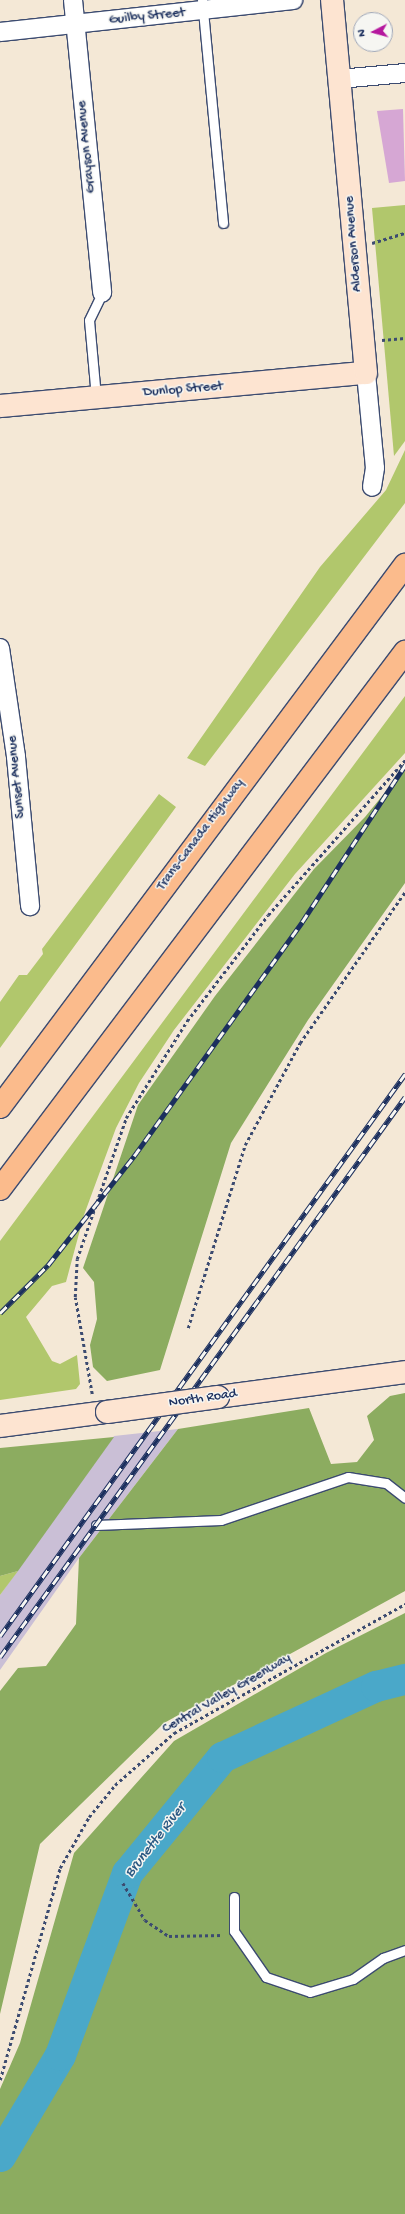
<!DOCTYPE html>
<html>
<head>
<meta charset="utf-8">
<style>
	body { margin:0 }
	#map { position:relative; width:405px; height:2214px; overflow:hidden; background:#f4e8d6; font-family:"Gochi Hand",sans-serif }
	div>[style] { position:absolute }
	.industrial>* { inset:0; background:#cabfd6 }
	.green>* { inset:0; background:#b1c76c }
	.forest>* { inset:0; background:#8cac60 }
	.river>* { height:31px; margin:-15.5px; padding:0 15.5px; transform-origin:15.5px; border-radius:15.5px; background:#4aa8c9 }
	.building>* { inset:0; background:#d6a7d4 }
	.path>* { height:2.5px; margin-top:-1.25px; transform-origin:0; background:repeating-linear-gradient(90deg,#3c4b70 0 3px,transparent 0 6px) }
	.roads { filter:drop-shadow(1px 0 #3c4b70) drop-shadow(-1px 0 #3c4b70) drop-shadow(0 1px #3c4b70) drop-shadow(0 -1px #3c4b70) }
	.lane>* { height:9px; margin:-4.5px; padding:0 4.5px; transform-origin:4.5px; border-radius:4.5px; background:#fff }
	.street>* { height:18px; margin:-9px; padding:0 9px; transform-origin:9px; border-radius:9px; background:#fff }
	.secondary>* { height:22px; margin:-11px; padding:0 11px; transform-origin:11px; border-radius:11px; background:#fde4d1 }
	.highway>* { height:22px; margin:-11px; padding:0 11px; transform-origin:11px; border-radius:11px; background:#fbbb8c }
	.rail>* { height:4.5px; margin-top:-2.25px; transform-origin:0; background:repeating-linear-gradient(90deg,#f6f6f2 0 9px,#1b2f5e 0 18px); box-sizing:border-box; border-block:1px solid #1b2f5e }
	.bridges { filter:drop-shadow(1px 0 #3c4b70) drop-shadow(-1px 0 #3c4b70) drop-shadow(0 1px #3c4b70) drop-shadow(0 -1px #3c4b70) }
	.secondary-bridge>* { height:22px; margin:-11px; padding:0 11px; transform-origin:11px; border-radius:11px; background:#fde4d1 }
	span { translate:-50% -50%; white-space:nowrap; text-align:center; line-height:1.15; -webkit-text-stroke:3px #f6f6f2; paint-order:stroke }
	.street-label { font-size:14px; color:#1b2f5e }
	.water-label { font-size:15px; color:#2b5983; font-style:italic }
	.north { position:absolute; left:353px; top:12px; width:40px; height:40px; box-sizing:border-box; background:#f6f6f2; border:1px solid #9ea6b7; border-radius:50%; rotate:264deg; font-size:11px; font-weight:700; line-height:16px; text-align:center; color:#1b2f5e }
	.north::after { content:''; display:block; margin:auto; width:14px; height:18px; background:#b5179e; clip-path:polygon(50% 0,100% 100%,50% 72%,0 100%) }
</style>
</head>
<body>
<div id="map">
	<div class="industrial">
		<i style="clip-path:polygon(178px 1429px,79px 1558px,0 1670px,0 1595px,114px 1436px)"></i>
	</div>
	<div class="green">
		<i style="clip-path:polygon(405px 205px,405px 441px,394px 456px,372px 208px)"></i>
		<i style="clip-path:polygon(405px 450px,405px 503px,205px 766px,187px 758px,320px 567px,386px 490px)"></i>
		<i style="clip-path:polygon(405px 696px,405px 753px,295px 874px,174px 1030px,139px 1083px,116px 1128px,84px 1215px,66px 1282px,52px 1286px,26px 1317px,52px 1361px,60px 1364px,77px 1355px,80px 1384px,76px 1389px,0 1400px,0 1241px)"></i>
		<i style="clip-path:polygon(159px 794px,176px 807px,0 1048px,0 1002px,19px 975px,27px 975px,43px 954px,42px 949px)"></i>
		<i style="clip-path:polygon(18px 1571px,0 1595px,0 1576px)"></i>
	</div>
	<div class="forest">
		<i style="clip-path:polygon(405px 768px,405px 883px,308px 1020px,231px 1143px,160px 1370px,107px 1381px,93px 1367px,90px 1345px,97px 1319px,94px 1282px,83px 1268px,138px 1105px,215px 996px,314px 869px,365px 817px)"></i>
		<i style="clip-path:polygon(405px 1393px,405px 1591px,164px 1723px,40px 1844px,0 2014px,0 1691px,18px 1668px,46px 1666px,76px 1624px,79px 1558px,178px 1429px,309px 1408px,331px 1464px,357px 1462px,374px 1440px,367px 1416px,390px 1396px)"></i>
		<i style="clip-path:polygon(114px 1437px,18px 1571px,0 1576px,0 1448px)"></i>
		<i style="clip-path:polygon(405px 1613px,405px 2214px,0 2214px,0 2089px,20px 2043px,74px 1853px,174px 1741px,326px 1653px)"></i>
	</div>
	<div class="river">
		<i style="left:0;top:2156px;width:117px;rotate:-59.3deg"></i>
		<i style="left:60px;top:2055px;width:194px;rotate:-69.8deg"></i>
		<i style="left:127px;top:1873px;width:150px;rotate:-50.7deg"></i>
		<i style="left:222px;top:1757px;width:170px;rotate:-24.8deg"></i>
		<i style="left:376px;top:1686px;width:30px;rotate:-14deg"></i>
	</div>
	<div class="building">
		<i style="clip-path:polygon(403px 109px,405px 181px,389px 183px,377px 111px)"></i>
	</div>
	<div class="path">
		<i style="left:372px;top:243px;width:34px;rotate:-17deg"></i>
		<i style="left:382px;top:340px;width:23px;rotate:-5deg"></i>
		<i style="left:188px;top:1328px;width:192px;rotate:-72.7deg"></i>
		<i style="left:245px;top:1145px;width:116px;rotate:-61.7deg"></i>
		<i style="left:300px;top:1043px;width:184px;rotate:-55.2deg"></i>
		<i style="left:92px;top:1394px;width:98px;rotate:-99.9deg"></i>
		<i style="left:75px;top:1297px;width:38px;rotate:-87deg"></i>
		<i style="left:77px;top:1259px;width:149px;rotate:-70.8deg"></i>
		<i style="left:126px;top:1118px;width:115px;rotate:-57.8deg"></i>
		<i style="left:187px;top:1021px;width:133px;rotate:-52.6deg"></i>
		<i style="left:268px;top:915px;width:207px;rotate:-48.5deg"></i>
		<i style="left:123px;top:1883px;width:43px;rotate:59.3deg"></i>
		<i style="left:145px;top:1920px;width:29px;rotate:34deg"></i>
		<i style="left:169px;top:1936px;width:54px;rotate:-1.1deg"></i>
		<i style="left:0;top:2080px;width:220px;rotate:-74.2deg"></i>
		<i style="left:60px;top:1868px;width:59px;rotate:-60.4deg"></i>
		<i style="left:89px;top:1817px;width:41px;rotate:-50.9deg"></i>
		<i style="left:115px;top:1785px;width:79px;rotate:-41.4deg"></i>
		<i style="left:174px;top:1733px;width:265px;rotate:-29.2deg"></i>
	</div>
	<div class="roads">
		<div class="lane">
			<i style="left:202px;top:0;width:224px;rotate:84.6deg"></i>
			<i style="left:96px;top:397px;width:77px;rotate:-95.2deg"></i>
			<i style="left:89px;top:320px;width:30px;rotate:-64deg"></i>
			<i style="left:96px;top:1525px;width:125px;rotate:-2.3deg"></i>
			<i style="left:221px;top:1520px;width:134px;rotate:-18.7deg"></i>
			<i style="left:348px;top:1477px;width:38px;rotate:9deg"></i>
			<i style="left:386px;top:1483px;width:24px;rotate:38deg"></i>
			<i style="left:234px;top:1897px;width:34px;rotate:90deg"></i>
			<i style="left:234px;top:1931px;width:56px;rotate:55.2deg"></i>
			<i style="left:266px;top:1977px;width:46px;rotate:18.8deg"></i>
			<i style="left:310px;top:1992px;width:45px;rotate:-16.8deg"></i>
			<i style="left:353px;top:1979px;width:37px;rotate:-35deg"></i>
			<i style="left:383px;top:1958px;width:23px;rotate:-20deg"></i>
		</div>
		<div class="street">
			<i style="left:73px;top:0;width:294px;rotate:84.3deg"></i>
			<i style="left:0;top:32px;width:295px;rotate:-6.2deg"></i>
			<i style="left:339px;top:79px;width:66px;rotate:-5.2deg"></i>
			<i style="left:366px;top:373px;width:95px;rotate:84.6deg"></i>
			<i style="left:375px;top:468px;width:19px;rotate:99deg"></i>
			<i style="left:0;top:648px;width:110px;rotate:81.6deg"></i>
			<i style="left:16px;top:757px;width:150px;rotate:84.6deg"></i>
		</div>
		<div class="secondary">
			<i style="left:0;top:406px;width:367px;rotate:-5.2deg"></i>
			<i style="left:366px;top:373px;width:375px;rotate:-95.2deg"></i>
			<i style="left:218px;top:1397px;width:189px;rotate:-7.6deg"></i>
			<i style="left:0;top:1426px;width:108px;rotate:-7.5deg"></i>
		</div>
		<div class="highway">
			<i style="left:0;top:1107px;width:677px;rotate:-53.23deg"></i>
			<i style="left:0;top:1189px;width:673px;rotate:-52.98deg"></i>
		</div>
	</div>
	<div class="rail">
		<i style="left:0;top:1313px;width:68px;rotate:-45deg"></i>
		<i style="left:48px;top:1265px;width:139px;rotate:-51.7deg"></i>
		<i style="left:134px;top:1156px;width:288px;rotate:-54.3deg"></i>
		<i style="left:302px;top:922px;width:188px;rotate:-56.7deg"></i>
		<i style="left:0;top:1636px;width:693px;rotate:-54.22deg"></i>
		<i style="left:0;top:1657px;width:691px;rotate:-54.13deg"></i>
	</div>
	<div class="bridges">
		<div class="secondary-bridge">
			<i style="left:107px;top:1412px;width:112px;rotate:-7.7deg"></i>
		</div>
	</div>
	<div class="street-label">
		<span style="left:147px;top:17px;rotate:-6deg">Guilby Street</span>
		<span style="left:87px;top:147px;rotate:-96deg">Grayson Avenue</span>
		<span style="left:354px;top:244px;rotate:-95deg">Alderson Avenue</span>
		<span style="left:183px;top:390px;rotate:-5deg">Dunlop Street</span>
		<span style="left:17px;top:777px;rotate:-96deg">Sunset Avenue</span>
		<span style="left:201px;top:835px;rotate:-53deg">Trans-Canada Highway</span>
		<span style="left:203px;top:1399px;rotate:-8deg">North Road</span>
		<span style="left:227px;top:1694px;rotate:-30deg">Central Valley Greenway</span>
	</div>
	<div class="water-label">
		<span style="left:156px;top:1841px;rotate:-52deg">Brunette River</span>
	</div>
	<div class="north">N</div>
</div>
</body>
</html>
